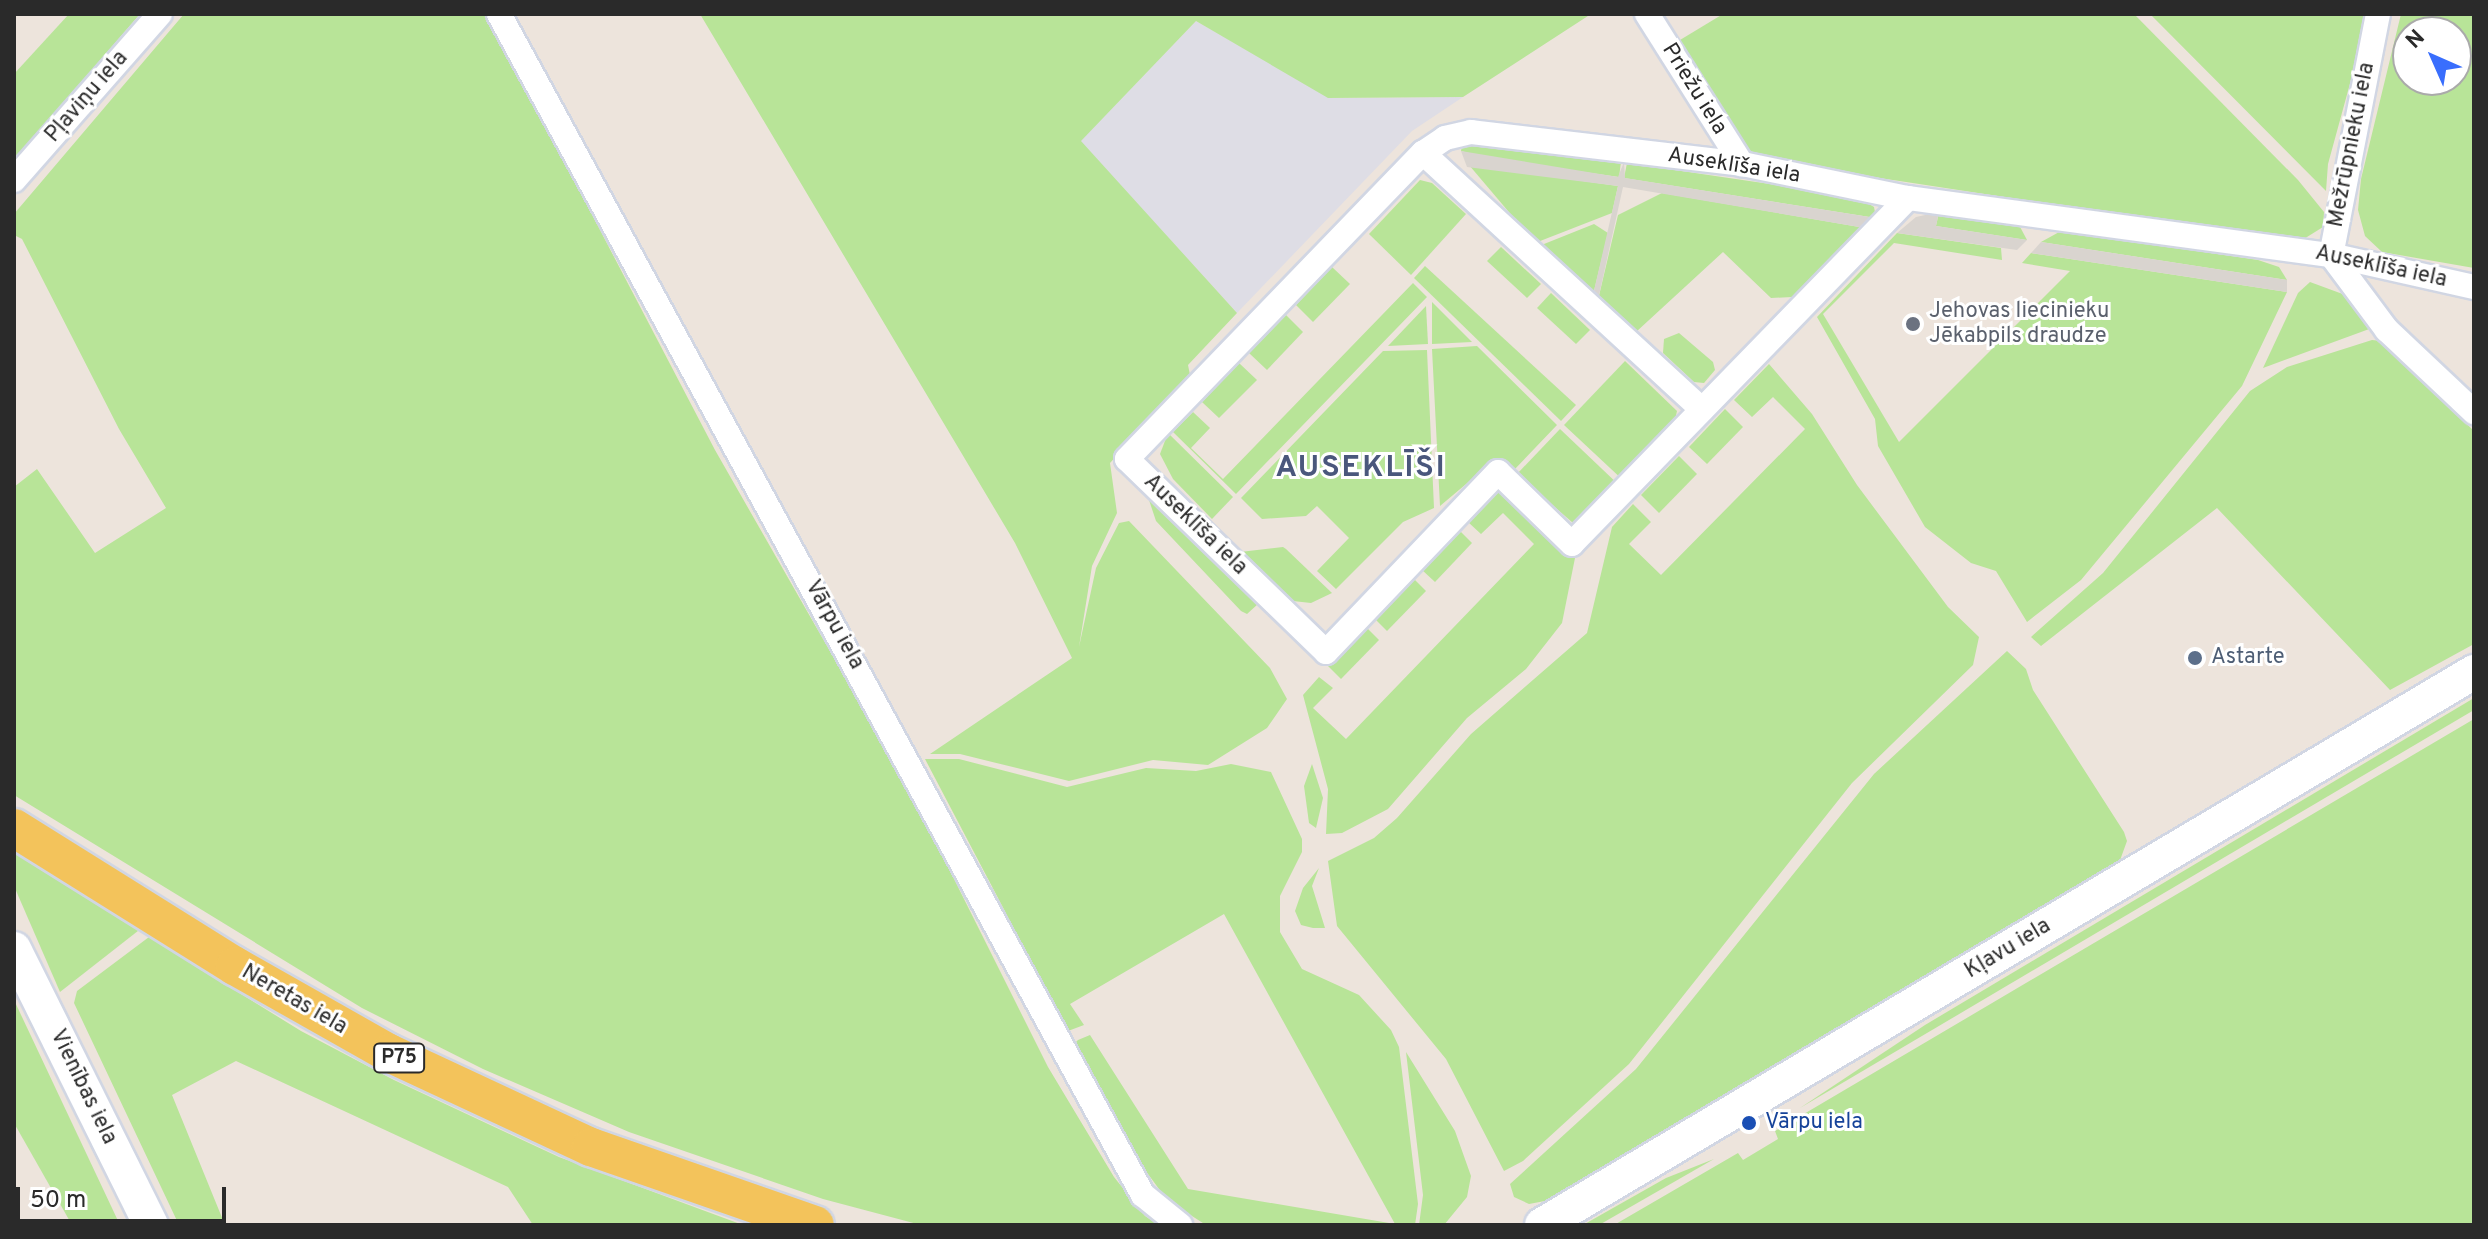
<!DOCTYPE html>
<html>
<head>
<meta charset="utf-8">
<style>
	body { margin:0 }
	#map { position:relative; width:2488px; height:1239px; overflow:hidden; background:#ede4dc; font-family:Overpass,sans-serif }
	div>[style] { position:absolute }
	.industrial>* { inset:0; background:#dedde5 }
	.green>* { inset:0; background:#b8e498 }
	.plaza>* { inset:0; background:#d9d4cf }
	.roads { filter:drop-shadow(2px 0 #d1d6e3) drop-shadow(-2px 0 #d1d6e3) drop-shadow(0 2px #d1d6e3) drop-shadow(0 -2px #d1d6e3) }
	.street>* { height:24px; margin:-12px; padding:0 12px; transform-origin:12px; border-radius:12px; background:#fff }
	.secondary>* { height:34px; margin:-17px; padding:0 17px; transform-origin:17px; border-radius:17px; background:#fff }
	.primary>* { height:38px; margin:-19px; padding:0 19px; transform-origin:19px; border-radius:19px; background:#f3c35b }
	.dots>* { width:22px; height:22px; translate:-50% -50%; box-sizing:border-box; border:4px solid #fff; border-radius:50% }
	span { translate:-50% -50%; white-space:nowrap; text-align:center; line-height:1.15; -webkit-text-stroke:6px #fff; paint-order:stroke }
	.shield-label span { padding:2px 6px; background:#fff; border:2px solid; border-radius:6px; -webkit-text-stroke-width:0 }
	.shield-label { font-size:20px; color:#2a2a2a; font-weight:700 }
	.street-label { font-size:22px; color:#2a2a2a }
	.worship-label { font-size:22px; color:#5b616d }
	.left { translate:0 -50%; text-align:left }
	.service-label { font-size:22px; color:#4e5e75 }
	.transit-label { font-size:22px; color:#164399 }
	.district-label { font-size:30px; color:#4a577c; font-weight:700; letter-spacing:2px }
	.frame { position:absolute; inset:0; border:16px solid #2a2a2a; pointer-events:none }
	.north { position:absolute; left:2392px; top:16px; width:80px; height:80px; box-sizing:border-box; background:#fff; border:2px solid #aaa; border-radius:50%; rotate:315deg; font-size:22px; font-weight:700; line-height:32px; text-align:center; color:#2a2a2a }
	.north::after { content:''; display:block; margin:auto; width:28px; height:36px; background:#396efd; clip-path:polygon(50% 0,100% 100%,50% 72%,0 100%) }
	.scale { position:absolute; left:16px; top:1187px; width:210px; height:36px; box-sizing:border-box; border:4px solid #2a2a2a; border-top:0; padding-left:10px; font-size:24px; line-height:28px; white-space:nowrap; color:#2a2a2a; -webkit-text-stroke:6px #fff; paint-order:stroke }
</style>
</head>
<body>
<div id="map">
	<div class="industrial">
		<i style="clip-path:polygon(1196px 21px,1331px 98px,1463px 97px,1412px 131px,1237px 313px,1080px 141px)"></i>
	</div>
	<div class="green">
		<i style="clip-path:polygon(69px 14px,140px 14px,14px 160px,14px 74px)"></i>
		<i style="clip-path:polygon(184px 14px,487px 14px,715px 450px,912px 795px,1048px 1067px,1114px 1177px,1145px 1216px,1159px 1225px,921px 1225px,823px 1199px,629px 1132px,483px 1069px,362px 1008px,14px 795px,14px 487px,37px 469px,95px 553px,166px 508px,119px 429px,22px 239px,14px 235px,14px 214px)"></i>
		<i style="clip-path:polygon(700px 14px,1591px 14px,1463px 97px,1328px 98px,1196px 21px,1081px 141px,1237px 313px,1188px 365px,1190px 375px,1110px 463px,1117px 513px,1092px 566px,1079px 647px,1096px 568px,1119px 523px,1129px 521px,1270px 668px,1287px 699px,1267px 728px,1208px 765px,1153px 760px,1069px 781px,960px 754px,930px 754px,1072px 658px,1015px 543px)"></i>
		<i style="clip-path:polygon(1723px 14px,2134px 14px,2298px 180px,2324px 212px,2323px 227px,2299px 242px,1755px 159px,1732px 134px,1680px 40px)"></i>
		<i style="clip-path:polygon(2150px 14px,2369px 14px,2328px 164px,2326px 191px)"></i>
		<i style="clip-path:polygon(evenodd,2401px 14px,2474px 14px,2474px 268px,2382px 252px,2365px 236px,2358px 210px,2361px 179px,2401px 14px,2408px 32px,2456px 32px,2456px 80px,2408px 80px,2408px 32px)"></i>
		<i style="clip-path:polygon(1463px 141px,1621px 162px,1619px 177px,1492px 159px,1461px 151px)"></i>
		<i style="clip-path:polygon(1627px 163px,1858px 197px,1874px 207px,1876px 218px,1624px 178px)"></i>
		<i style="clip-path:polygon(1469px 165px,1618px 186px,1612px 213px,1535px 243px)"></i>
		<i style="clip-path:polygon(1420px 180px,1432px 183px,1466px 214px,1411px 275px,1369px 234px)"></i>
		<i style="clip-path:polygon(1662px 193px,1871px 229px,1804px 292px,1792px 297px,1771px 298px,1723px 252px,1636px 332px,1598px 300px,1618px 215px)"></i>
		<i style="clip-path:polygon(1939px 212px,2018px 223px,2027px 240px,1936px 226px)"></i>
		<i style="clip-path:polygon(1594px 224px,1608px 233px,1593px 295px,1539px 246px)"></i>
		<i style="clip-path:polygon(2061px 231px,2258px 260px,2279px 267px,2287px 280px,2041px 242px)"></i>
		<i style="clip-path:polygon(1897px 233px,2001px 248px,2002px 260px,1894px 243px,1823px 314px,1899px 442px,2070px 271px,2022px 263px,2031px 253px,2287px 292px,2242px 386px,2081px 580px,2027px 622px,1996px 571px,1971px 563px,1925px 527px,1878px 446px,1875px 419px,1817px 317px)"></i>
		<i style="clip-path:polygon(1501px 247px,1541px 284px,1527px 298px,1487px 261px)"></i>
		<i style="clip-path:polygon(1425px 266px,1576px 405px,1561px 421px,1414px 278px)"></i>
		<i style="clip-path:polygon(1332px 267px,1350px 284px,1313px 322px,1296px 305px)"></i>
		<i style="clip-path:polygon(2310px 282px,2348px 296px,2372px 328px,2263px 368px,2298px 293px)"></i>
		<i style="clip-path:polygon(1413px 283px,1427px 297px,1236px 494px,1173px 432px,1193px 412px,1210px 428px,1191px 448px,1223px 479px)"></i>
		<i style="clip-path:polygon(1551px 293px,1590px 330px,1576px 344px,1537px 308px)"></i>
		<i style="clip-path:polygon(1432px 302px,1472px 342px,1432px 344px)"></i>
		<i style="clip-path:polygon(1426px 306px,1428px 344px,1388px 346px)"></i>
		<i style="clip-path:polygon(1286px 315px,1303px 332px,1267px 370px,1249px 353px)"></i>
		<i style="clip-path:polygon(1679px 333px,1713px 362px,1715px 370px,1704px 383px,1694px 382px,1663px 353px,1664px 339px)"></i>
		<i style="clip-path:polygon(2372px 340px,2381px 341px,2474px 431px,2474px 644px,2390px 690px,2217px 508px,2041px 646px,2031px 637px,2103px 573px,2250px 391px,2287px 367px)"></i>
		<i style="clip-path:polygon(1477px 346px,1557px 425px,1514px 470px,1491px 463px,1440px 506px,1432px 349px)"></i>
		<i style="clip-path:polygon(1427px 350px,1434px 508px,1403px 522px,1336px 589px,1317px 571px,1349px 538px,1317px 506px,1306px 516px,1262px 519px,1241px 498px,1383px 351px)"></i>
		<i style="clip-path:polygon(1625px 361px,1677px 411px,1674px 424px,1625px 482px,1564px 425px)"></i>
		<i style="clip-path:polygon(1239px 363px,1257px 380px,1219px 418px,1202px 402px)"></i>
		<i style="clip-path:polygon(1769px 364px,1812px 414px,1857px 485px,1948px 607px,1979px 637px,1973px 665px,1852px 783px,1629px 1064px,1523px 1161px,1504px 1171px,1446px 1059px,1337px 926px,1328px 861px,1374px 838px,1397px 818px,1471px 734px,1587px 633px,1612px 527px,1633px 504px,1651px 522px,1629px 544px,1661px 575px,1805px 429px,1773px 397px,1752px 417px,1734px 400px)"></i>
		<i style="clip-path:polygon(1725px 409px,1743px 427px,1707px 464px,1689px 447px)"></i>
		<i style="clip-path:polygon(1560px 429px,1621px 487px,1573px 523px,1517px 474px)"></i>
		<i style="clip-path:polygon(1168px 433px,1233px 497px,1212px 519px,1173px 479px,1160px 454px)"></i>
		<i style="clip-path:polygon(1679px 456px,1697px 474px,1659px 513px,1641px 495px)"></i>
		<i style="clip-path:polygon(1500px 490px,1575px 558px,1562px 623px,1526px 669px,1467px 718px,1388px 809px,1342px 833px,1326px 834px,1328px 789px,1303px 695px,1319px 677px,1333px 688px,1313px 708px,1346px 739px,1534px 544px,1503px 513px,1481px 534px,1468px 522px)"></i>
		<i style="clip-path:polygon(1147px 494px,1316px 655px,1258px 604px,1247px 614px,1241px 611px,1156px 521px)"></i>
		<i style="clip-path:polygon(1460px 531px,1472px 543px,1435px 582px,1421px 569px)"></i>
		<i style="clip-path:polygon(1283px 547px,1286px 549px,1332px 593px,1311px 603px,1293px 601px,1240px 552px)"></i>
		<i style="clip-path:polygon(1413px 578px,1426px 591px,1387px 631px,1374px 618px)"></i>
		<i style="clip-path:polygon(1366px 627px,1379px 640px,1341px 679px,1328px 666px)"></i>
		<i style="clip-path:polygon(2007px 651px,2026px 669px,2033px 690px,2124px 832px,2127px 841px,2119px 863px,1550px 1200px,1529px 1204px,1514px 1197px,1510px 1184px,1636px 1069px,1874px 774px)"></i>
		<i style="clip-path:polygon(2474px 698px,2474px 710px,1800px 1108px,1925px 1025px)"></i>
		<i style="clip-path:polygon(2474px 719px,2474px 1225px,1614px 1225px,1738px 1153px,1743px 1160px,1778px 1139px,1775px 1131px)"></i>
		<i style="clip-path:polygon(925px 759px,959px 759px,1067px 787px,1146px 768px,1196px 771px,1231px 764px,1271px 772px,1302px 839px,1302px 852px,1280px 896px,1280px 932px,1302px 969px,1359px 995px,1391px 1030px,1399px 1047px,1418px 1204px,1415px 1225px,1206px 1225px,1167px 1200px,1113px 1126px,1074px 1044px,1078px 1040px,1090px 1035px,1188px 1189px,1395px 1224px,1224px 914px,1070px 1004px,1084px 1025px,1068px 1031px)"></i>
		<i style="clip-path:polygon(1312px 764px,1323px 798px,1316px 828px,1309px 823px,1304px 786px)"></i>
		<i style="clip-path:polygon(14px 849px,143px 927px,60px 992px,14px 886px)"></i>
		<i style="clip-path:polygon(1319px 868px,1312px 886px,1325px 928px,1313px 928px,1301px 925px,1295px 911px,1303px 888px)"></i>
		<i style="clip-path:polygon(149px 937px,301px 1031px,394px 1080px,559px 1157px,743px 1225px,533px 1225px,508px 1187px,236px 1061px,172px 1095px,225px 1225px,179px 1225px,74px 1003px,77px 991px)"></i>
		<i style="clip-path:polygon(14px 1000px,120px 1225px,72px 1225px,14px 1123px)"></i>
		<i style="clip-path:polygon(1406px 1052px,1455px 1131px,1471px 1176px,1467px 1197px,1444px 1225px,1419px 1225px,1423px 1195px)"></i>
		<i style="clip-path:polygon(1714px 1159px,1599px 1225px,1583px 1225px,1666px 1178px)"></i>
	</div>
	<div class="plaza">
		<i style="clip-path:polygon(1461px 151px,1618px 177px,1624px 162px,1625px 178px,1876px 218px,1871px 229px,1623px 187px,1598px 300px,1593px 295px,1618px 186px,1467px 167px)"></i>
		<i style="clip-path:polygon(1939px 212px,1936px 226px,2027px 240px,2017px 250px,1897px 233px,1916px 217px)"></i>
		<i style="clip-path:polygon(2041px 242px,2287px 280px,2287px 292px,2031px 253px)"></i>
	</div>
	<div class="roads">
		<div class="street">
			<i style="left:499px;top:14px;width:1345px;rotate:61.4deg"></i>
			<i style="left:1143px;top:1195px;width:48px;rotate:39deg"></i>
			<i style="left:1647px;top:14px;width:178px;rotate:57.7deg"></i>
			<i style="left:2378px;top:14px;width:246px;rotate:101deg"></i>
			<i style="left:2331px;top:255px;width:94px;rotate:53.3deg"></i>
			<i style="left:2387px;top:330px;width:120px;rotate:43.3deg"></i>
			<i style="left:1423px;top:153px;width:379px;rotate:42.6deg"></i>
			<i style="left:14px;top:180px;width:221px;rotate:-48.7deg"></i>
			<i style="left:1908px;top:198px;width:482px;rotate:134.2deg"></i>
			<i style="left:1572px;top:544px;width:103px;rotate:-135.8deg"></i>
			<i style="left:1498px;top:472px;width:249px;rotate:133.7deg"></i>
			<i style="left:1326px;top:652px;width:277px;rotate:-135.9deg"></i>
			<i style="left:1127px;top:459px;width:426px;rotate:-46deg"></i>
			<i style="left:1423px;top:153px;width:27px;rotate:-34deg"></i>
			<i style="left:1445px;top:138px;width:27px;rotate:-13deg"></i>
			<i style="left:1471px;top:132px;width:273px;rotate:6.7deg"></i>
			<i style="left:1742px;top:164px;width:169px;rotate:11.6deg"></i>
			<i style="left:1908px;top:198px;width:427px;rotate:7.7deg"></i>
			<i style="left:2331px;top:255px;width:147px;rotate:12.6deg"></i>
		</div>
		<div class="secondary">
			<i style="left:14px;top:949px;width:308px;rotate:63.6deg"></i>
			<i style="left:1542px;top:1225px;width:1084px;rotate:-30.68deg"></i>
		</div>
		<div class="primary">
			<i style="left:14px;top:828px;width:261px;rotate:32deg"></i>
			<i style="left:235px;top:966px;width:177px;rotate:29.5deg"></i>
			<i style="left:389px;top:1053px;width:223px;rotate:25deg"></i>
			<i style="left:591px;top:1147px;width:237px;rotate:19.2deg"></i>
		</div>
	</div>
	<div class="dots">
		<i style="left:1913px;top:324px;background:#6b7280"></i>
		<i style="left:2195px;top:658px;background:#5c6f8a"></i>
		<i style="left:1749px;top:1123px;background:#1a4fb4"></i>
	</div>
	<div class="shield-label">
		<span style="left:399px;top:1058px">P75</span>
	</div>
	<div class="street-label">
		<span style="left:1694px;top:89px;rotate:58deg">Priežu iela</span>
		<span style="left:87px;top:97px;rotate:-49deg">Pļaviņu iela</span>
		<span style="left:2352px;top:145px;rotate:-79deg">Mežrūpnieku iela</span>
		<span style="left:1734px;top:166px;rotate:9deg">Auseklīša iela</span>
		<span style="left:2381px;top:267px;rotate:12deg">Auseklīša iela</span>
		<span style="left:1195px;top:525px;rotate:44deg">Auseklīša iela</span>
		<span style="left:834px;top:625px;rotate:61deg">Vārpu iela</span>
		<span style="left:2008px;top:949px;rotate:-31deg">Kļavu iela</span>
		<span style="left:294px;top:1000px;rotate:30deg">Neretas iela</span>
		<span style="left:83px;top:1087px;rotate:64deg">Vienības iela</span>
	</div>
	<div class="worship-label">
		<span class="left" style="left:1929px;top:324px">Jehovas liecinieku<br>Jēkabpils draudze</span>
	</div>
	<div class="service-label">
		<span class="left" style="left:2211px;top:658px">Astarte</span>
	</div>
	<div class="transit-label">
		<span class="left" style="left:1765px;top:1123px">Vārpu iela</span>
	</div>
	<div class="district-label">
		<span style="left:1361px;top:469px">AUSEKLĪŠI</span>
	</div>
	<div class="frame"></div>
	<div class="north">N</div>
	<div class="scale">50 m</div>
</div>
</body>
</html>
